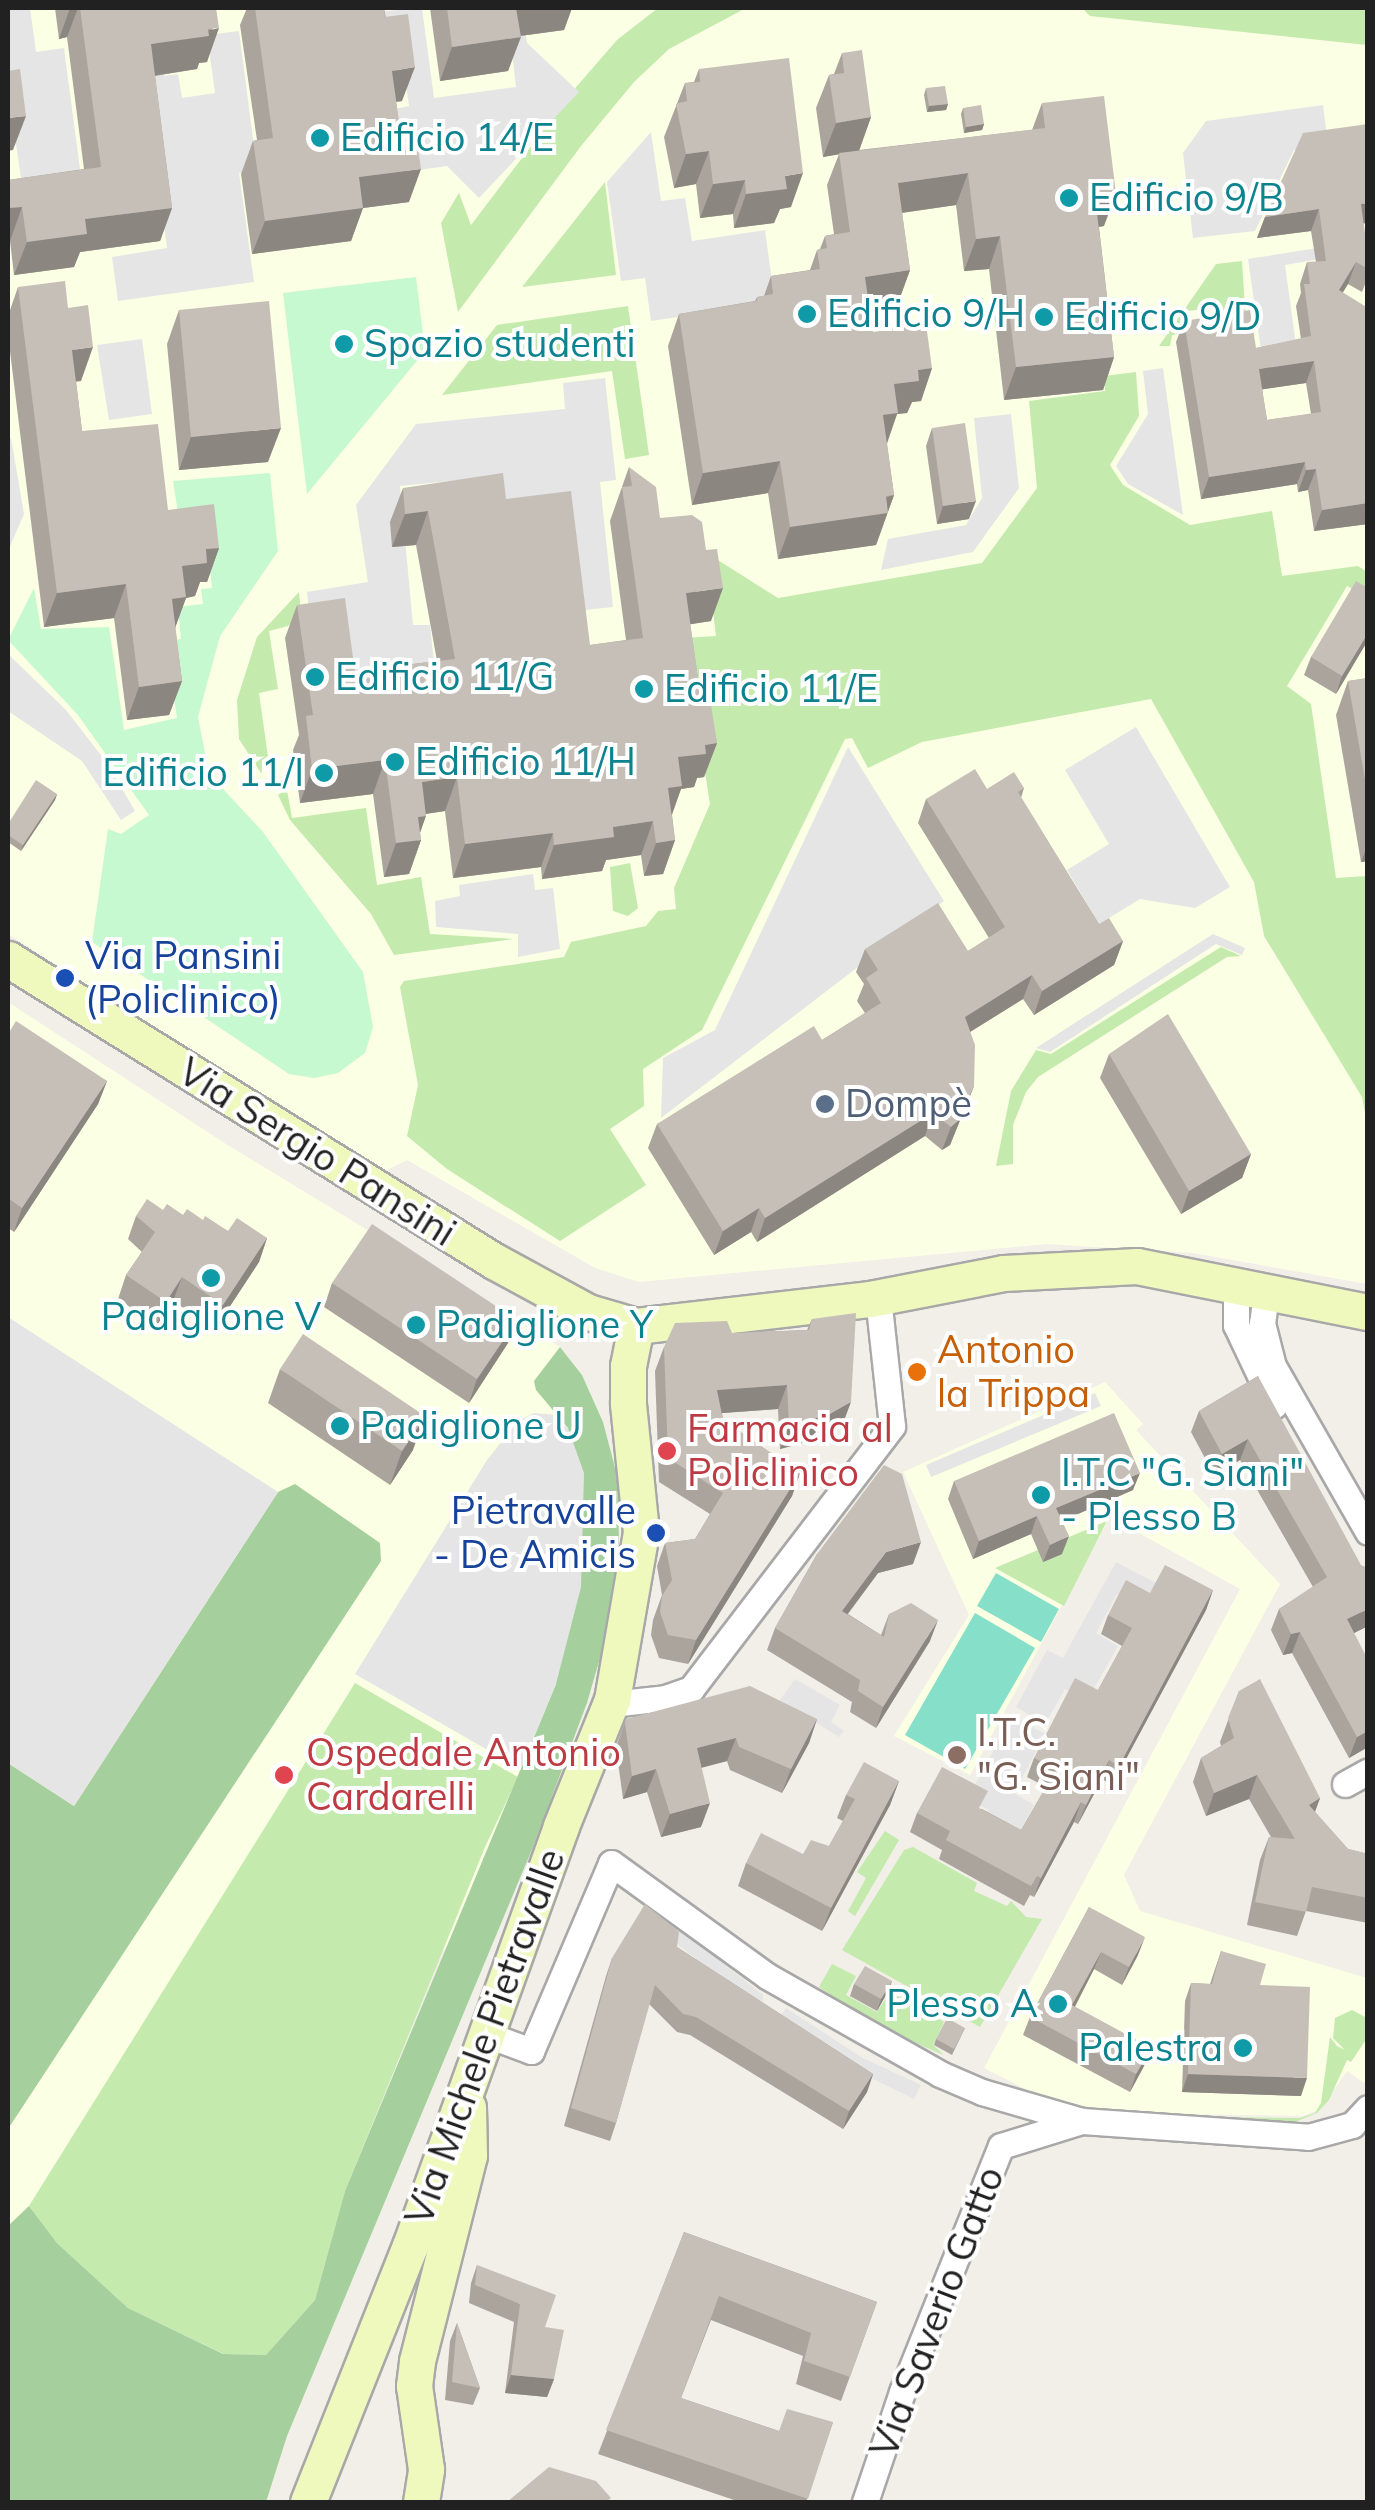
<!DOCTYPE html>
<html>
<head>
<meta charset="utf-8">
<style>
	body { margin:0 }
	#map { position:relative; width:1375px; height:2510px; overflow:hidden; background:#f1efe7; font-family:Mulish,sans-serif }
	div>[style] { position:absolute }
	.education>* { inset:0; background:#fbffe3 }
	.grass>* { inset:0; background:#c4eaae }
	.forest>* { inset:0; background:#a5d09d }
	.park>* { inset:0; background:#c6f9d0 }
	.pitch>* { inset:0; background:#86dfc8 }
	.parking>* { inset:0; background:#e5e5e5 }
	.roads { filter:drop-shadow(2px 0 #a8a8a8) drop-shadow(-2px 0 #a8a8a8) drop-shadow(0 2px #a8a8a8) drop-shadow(0 -2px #a8a8a8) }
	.street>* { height:25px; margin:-12.5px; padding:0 12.5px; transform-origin:12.5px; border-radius:12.5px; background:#fff }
	.secondary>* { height:35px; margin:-17.5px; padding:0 17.5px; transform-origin:17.5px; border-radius:17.5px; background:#eff9bd }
	.wall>* { inset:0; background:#aaa49d }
	.shaded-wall>* { inset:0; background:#8b8680 }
	.building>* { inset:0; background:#c6bfb7 }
	.dots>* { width:28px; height:28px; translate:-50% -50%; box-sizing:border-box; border:5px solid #fff; border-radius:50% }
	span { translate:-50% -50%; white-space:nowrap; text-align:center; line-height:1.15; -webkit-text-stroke:8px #fff; paint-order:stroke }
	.culture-label { font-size:38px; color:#0d838f }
	.left { translate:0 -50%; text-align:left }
	.right { translate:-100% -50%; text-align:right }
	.transit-label { font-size:38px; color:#164399 }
	.service-label { font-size:38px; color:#4e5e75 }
	.street-label { font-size:38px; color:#212121 }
	.food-label { font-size:38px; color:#c56008 }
	.health-label { font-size:38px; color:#be3a42 }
	.education-label { font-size:38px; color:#785e54 }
	.frame { position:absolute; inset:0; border:10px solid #212121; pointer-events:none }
</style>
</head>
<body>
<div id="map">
	<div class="education">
		<i style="clip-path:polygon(8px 8px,1367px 8px,1367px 1284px,1193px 1253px,1047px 1244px,639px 1282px,595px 1268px,407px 1160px,383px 1172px,8px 934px)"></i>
		<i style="clip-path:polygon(8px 1002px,226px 1144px,560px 1347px,582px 1375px,603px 1422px,617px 1475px,587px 1703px,533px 1847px,8px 2454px)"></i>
		<i style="clip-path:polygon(1105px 1382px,1143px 1424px,1136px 1430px,1280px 1584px,1124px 1875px,1140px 1911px,1367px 1978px,1367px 2085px,1347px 2071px,1321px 2109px,1303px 2116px,1086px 2113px,1057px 2105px,984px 2068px,1240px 1589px,1110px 1517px,970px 1775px,894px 1736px,969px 1615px,903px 1472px)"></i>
	</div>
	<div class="grass">
		<i style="clip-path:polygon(658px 8px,746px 8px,669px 49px,634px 82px,581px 146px,458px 312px,441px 223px,459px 193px,471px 225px,577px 86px,617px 40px)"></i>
		<i style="clip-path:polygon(1368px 8px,1367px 45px,1090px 16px,1083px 9px)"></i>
		<i style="clip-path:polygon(605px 182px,616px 275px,522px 287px)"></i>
		<i style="clip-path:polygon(1242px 261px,1246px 325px,1217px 329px,1214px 308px,1187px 311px,1189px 332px,1172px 335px,1170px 346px,1159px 346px,1216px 264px)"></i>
		<i style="clip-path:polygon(628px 306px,649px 455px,625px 459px,612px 371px,442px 395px,497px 325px)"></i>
		<i style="clip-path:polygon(1136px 372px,1139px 416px,1110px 465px,1123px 485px,1190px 525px,1272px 511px,1282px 576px,1358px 566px,1367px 572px,1367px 597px,1347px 586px,1287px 686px,1311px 704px,1336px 878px,1367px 876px,1367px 1123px,1362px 1097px,1264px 936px,1254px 882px,1151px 699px,922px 742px,868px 768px,852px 738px,845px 739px,702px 1030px,643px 1069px,644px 1106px,610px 1129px,646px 1185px,560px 1241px,447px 1169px,407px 1136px,418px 1085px,400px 987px,404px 981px,564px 957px,571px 942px,646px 926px,658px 911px,676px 909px,674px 888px,710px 804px,684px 638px,716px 636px,708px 570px,661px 524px,778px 598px,982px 563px,1037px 488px,1029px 401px,1105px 391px,1104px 376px)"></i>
		<i style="clip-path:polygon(299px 592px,301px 614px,288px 626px,269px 631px,278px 689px,259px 693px,269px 764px,261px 773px,239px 739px,237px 700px,257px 637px)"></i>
		<i style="clip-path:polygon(287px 790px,292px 818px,366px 808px,377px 885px,421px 877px,430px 934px,514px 939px,394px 955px,371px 914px,290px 820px,278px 795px)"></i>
		<i style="clip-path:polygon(630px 863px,638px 908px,628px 916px,613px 911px,610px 867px)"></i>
		<i style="clip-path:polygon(1221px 947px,1241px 956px,1227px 957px,1038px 1077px,1026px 1092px,1013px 1125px,1013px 1164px,996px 1166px,1011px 1091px,1036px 1050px,1051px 1054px)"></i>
		<i style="clip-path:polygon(1107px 1521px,1064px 1606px,995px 1568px)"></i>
		<i style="clip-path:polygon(355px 1683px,518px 1777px,485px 1847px,345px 2191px,315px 2300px,266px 2355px,224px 2354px,128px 2308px,57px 2243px,29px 2206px)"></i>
		<i style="clip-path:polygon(885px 1831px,899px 1840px,855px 1916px,848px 1911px,866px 1878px,857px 1872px)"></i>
		<i style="clip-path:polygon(913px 1847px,977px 1883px,974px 1891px,1007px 1906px,1011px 1901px,1026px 1917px,1042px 1919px,980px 2027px,842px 1950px,904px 1850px)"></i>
		<i style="clip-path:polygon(832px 1964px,856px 1976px,846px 1995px,877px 2012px,890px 1992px,944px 2022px,933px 2045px,944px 2055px,880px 2028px,819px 1987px)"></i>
		<i style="clip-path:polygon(1352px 2010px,1367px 2018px,1367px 2038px,1351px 2062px,1347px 2060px,1329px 2100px,1317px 2113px,1295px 2122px,1210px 2117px,1300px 2118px,1315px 2113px,1321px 2103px,1330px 2037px,1337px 2046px,1345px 2050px,1333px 2038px,1335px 2018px)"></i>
	</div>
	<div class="forest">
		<i style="clip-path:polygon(560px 1347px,582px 1375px,603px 1422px,617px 1475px,620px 1572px,613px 1613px,587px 1703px,533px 1847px,287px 2436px,266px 2502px,13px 2502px,8px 2499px,8px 2226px,29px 2206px,57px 2243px,128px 2308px,223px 2354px,266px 2355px,315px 2300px,345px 2191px,556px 1684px,568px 1428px,536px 1390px,534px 1381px)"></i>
		<i style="clip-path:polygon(295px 1484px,380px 1543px,381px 1561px,8px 2129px,8px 1763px,74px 1806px,278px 1492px)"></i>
	</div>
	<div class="park">
		<i style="clip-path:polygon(416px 277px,425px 351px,307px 494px,283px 293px)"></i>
		<i style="clip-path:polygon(270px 473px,278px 551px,220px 636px,198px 717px,209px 774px,263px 832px,363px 972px,373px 1027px,365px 1053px,338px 1073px,314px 1078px,289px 1074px,92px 942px,108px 829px,121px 834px,149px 815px,78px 715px,8px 640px,34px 588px,41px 629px,109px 627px,124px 730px,177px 718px,166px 641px,181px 639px,178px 607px,203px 604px,201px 589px,212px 588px,206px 529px,181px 532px,173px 481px)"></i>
	</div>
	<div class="pitch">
		<i style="clip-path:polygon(996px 1573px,1059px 1609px,1041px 1642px,977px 1606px)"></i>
		<i style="clip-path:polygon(975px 1613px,1035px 1648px,965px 1769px,905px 1735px)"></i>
	</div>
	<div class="parking">
		<i style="clip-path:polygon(8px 8px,30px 8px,36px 52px,64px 48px,83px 192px,23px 191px,8px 90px)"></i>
		<i style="clip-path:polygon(422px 8px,434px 98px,516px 87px,507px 8px,522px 8px,527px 43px,579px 92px,479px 198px,447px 166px,398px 173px,389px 110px,409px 106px,400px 43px,374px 12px)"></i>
		<i style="clip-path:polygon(239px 31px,257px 169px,239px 173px,254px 282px,118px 301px,112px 257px,167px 248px,141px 53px,161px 58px,164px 76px,178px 74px,182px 98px,215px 93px,207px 35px)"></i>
		<i style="clip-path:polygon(1323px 105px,1328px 145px,1294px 150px,1255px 231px,1193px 238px,1183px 153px,1206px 121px)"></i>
		<i style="clip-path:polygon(651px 132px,661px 201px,685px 198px,692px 241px,765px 230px,775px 303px,651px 321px,645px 278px,621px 281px,607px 182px)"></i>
		<i style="clip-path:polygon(1330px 246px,1332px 257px,1285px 265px,1296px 345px,1261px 350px,1248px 259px)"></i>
		<i style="clip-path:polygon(142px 339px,152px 414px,109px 420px,97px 345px)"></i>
		<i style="clip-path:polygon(1163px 368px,1183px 515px,1128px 484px,1116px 466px,1148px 414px,1143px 371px)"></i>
		<i style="clip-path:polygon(605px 378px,616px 480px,600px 482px,613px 607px,575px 611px,497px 523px,491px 477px,400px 486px,413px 625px,430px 625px,438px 700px,353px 686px,310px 621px,307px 592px,368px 582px,356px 505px,416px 424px,565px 409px,563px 383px)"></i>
		<i style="clip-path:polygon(1011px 414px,1019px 488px,973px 552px,881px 570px,888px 539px,966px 525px,982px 498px,974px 418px)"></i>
		<i style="clip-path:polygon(11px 438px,24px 514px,8px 551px,8px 439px)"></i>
		<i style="clip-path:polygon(8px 654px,66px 710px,107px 763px,135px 811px,121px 820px,82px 761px,8px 711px)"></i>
		<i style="clip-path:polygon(1136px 727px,1230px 887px,1195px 908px,1140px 899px,1099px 924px,1067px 870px,1109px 844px,1065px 770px)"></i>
		<i style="clip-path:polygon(848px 747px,944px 901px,661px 1118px,663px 1058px,715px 1030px)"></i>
		<i style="clip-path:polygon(533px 874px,535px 890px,553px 888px,560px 949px,518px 957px,518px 934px,436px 927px,435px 901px,460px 896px,459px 885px)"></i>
		<i style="clip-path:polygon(1213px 934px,1245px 948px,1242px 955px,1216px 944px,1050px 1052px,1036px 1048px)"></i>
		<i style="clip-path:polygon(8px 1317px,278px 1492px,74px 1806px,8px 1763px)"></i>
		<i style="clip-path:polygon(1095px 1393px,1101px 1406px,931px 1477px,926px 1465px)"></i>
		<i style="clip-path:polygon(534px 1413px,557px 1415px,568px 1428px,584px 1473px,581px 1587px,556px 1684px,521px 1769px,355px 1674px,487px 1460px,518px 1421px)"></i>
		<i style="clip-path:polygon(1116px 1562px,1156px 1583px,1142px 1607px,1117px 1594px,1096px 1633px,1118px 1646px,1087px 1701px,1065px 1689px,1045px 1724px,1016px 1707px,1047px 1650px,1063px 1658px)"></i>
		<i style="clip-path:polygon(795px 1679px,840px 1705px,831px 1722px,844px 1731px,839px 1737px,780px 1700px)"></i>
		<i style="clip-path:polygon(1012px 1716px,1045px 1734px,1014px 1793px,1034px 1805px,1017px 1836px,984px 1818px,988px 1810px,968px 1798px)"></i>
		<i style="clip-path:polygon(658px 1912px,763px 1995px,762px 2010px,654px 1926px)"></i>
		<i style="clip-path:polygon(786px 2008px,861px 2057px,921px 2085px,914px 2099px,861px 2073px,778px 2020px)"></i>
	</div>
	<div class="roads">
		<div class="street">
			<i style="left:1236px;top:1289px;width:36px;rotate:90deg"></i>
			<i style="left:1236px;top:1325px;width:89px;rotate:64.6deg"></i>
			<i style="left:1266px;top:1295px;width:28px;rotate:98deg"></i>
			<i style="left:1262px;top:1323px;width:44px;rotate:75.7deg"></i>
			<i style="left:1273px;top:1366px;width:191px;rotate:60.2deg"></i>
			<i style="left:611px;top:1704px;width:54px;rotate:-6.3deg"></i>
			<i style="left:665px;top:1698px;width:28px;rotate:-19deg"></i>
			<i style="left:691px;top:1689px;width:331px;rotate:-52.6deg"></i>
			<i style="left:892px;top:1426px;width:129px;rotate:-96.2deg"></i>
			<i style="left:1345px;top:1784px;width:26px;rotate:-29deg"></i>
			<i style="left:488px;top:2035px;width:46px;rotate:20.4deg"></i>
			<i style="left:531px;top:2051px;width:204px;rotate:-66.9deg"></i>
			<i style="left:611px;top:1863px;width:193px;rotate:35.9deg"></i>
			<i style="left:767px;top:1976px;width:199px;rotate:29.5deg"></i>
			<i style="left:940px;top:2074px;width:46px;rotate:23.2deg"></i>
			<i style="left:982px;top:2092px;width:104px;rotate:16.2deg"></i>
			<i style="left:1082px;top:2121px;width:227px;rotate:4deg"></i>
			<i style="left:1308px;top:2137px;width:46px;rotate:-15.3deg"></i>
			<i style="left:1352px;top:2125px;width:23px;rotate:-47deg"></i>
			<i style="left:865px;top:2502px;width:116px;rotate:-71.4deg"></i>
			<i style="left:902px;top:2392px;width:265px;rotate:-68.1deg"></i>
			<i style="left:1001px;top:2146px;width:85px;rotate:-17.2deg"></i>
		</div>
		<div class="secondary">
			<i style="left:8px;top:959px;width:572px;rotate:31.86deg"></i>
			<i style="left:494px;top:1261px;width:107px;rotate:28.5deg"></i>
			<i style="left:588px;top:1312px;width:50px;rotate:16.3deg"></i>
			<i style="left:636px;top:1326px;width:236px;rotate:-6.6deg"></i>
			<i style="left:870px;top:1299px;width:136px;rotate:-11deg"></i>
			<i style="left:1004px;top:1273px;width:133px;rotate:-3deg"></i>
			<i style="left:1137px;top:1266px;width:236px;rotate:11.3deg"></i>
			<i style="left:308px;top:2502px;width:276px;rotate:-68.3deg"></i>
			<i style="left:410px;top:2246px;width:446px;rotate:-70.2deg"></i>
			<i style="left:561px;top:1826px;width:136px;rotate:-68deg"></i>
			<i style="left:612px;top:1700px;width:170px;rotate:-80.2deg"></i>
			<i style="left:641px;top:1532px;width:130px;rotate:-95.8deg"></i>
			<i style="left:628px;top:1403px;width:37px;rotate:-90deg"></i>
			<i style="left:628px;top:1366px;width:41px;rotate:-78.7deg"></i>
			<i style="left:421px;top:2502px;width:33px;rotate:-81deg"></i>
			<i style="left:426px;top:2469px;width:84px;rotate:-98.2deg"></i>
			<i style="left:414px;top:2386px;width:25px;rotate:-83deg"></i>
			<i style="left:417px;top:2361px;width:212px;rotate:-75.8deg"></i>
			<i style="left:469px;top:2155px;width:48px;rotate:-91.2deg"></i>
		</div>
	</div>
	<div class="wall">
		<i style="clip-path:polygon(55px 8px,216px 8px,207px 62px,199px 63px,197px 69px,155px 76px,172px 208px,160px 241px,80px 252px,74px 267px,14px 275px,10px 241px,8px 180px,84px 169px,67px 37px,59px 39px)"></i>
		<i style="clip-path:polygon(247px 8px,384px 8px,402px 101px,396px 102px,409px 202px,363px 208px,351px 241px,252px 254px,241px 174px,253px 141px,257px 140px,240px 25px)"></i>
		<i style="clip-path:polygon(430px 8px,572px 8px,564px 30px,520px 36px,508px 71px,440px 81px)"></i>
		<i style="clip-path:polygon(842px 53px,871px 117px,859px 150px,1032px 130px,1042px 103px,1104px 226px,1099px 227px,1114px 357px,1103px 390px,1004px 400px,989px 269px,964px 271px,956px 205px,902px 213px,910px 270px,898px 303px,869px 307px,873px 332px,932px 368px,921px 401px,912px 402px,907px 413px,897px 414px,887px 444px,894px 495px,876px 545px,778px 559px,768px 493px,692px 505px,668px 346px,679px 314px,755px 301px,757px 297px,764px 296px,771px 276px,810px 270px,817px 250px,820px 249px,825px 236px,834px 234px,827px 185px,839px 154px,823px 157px,816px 108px,829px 75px,834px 74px)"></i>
		<i style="clip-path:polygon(699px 69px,791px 207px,780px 209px,774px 223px,734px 228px,733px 214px,700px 218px,696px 184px,674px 188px,664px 137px,685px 83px,694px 82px)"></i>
		<i style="clip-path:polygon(926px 88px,948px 104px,946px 110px,927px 112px,924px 95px)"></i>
		<i style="clip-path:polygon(963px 108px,984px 124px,982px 130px,964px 133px,961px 114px)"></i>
		<i style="clip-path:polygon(evenodd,1368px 124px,1363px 224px,1368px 276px,1362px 292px,1348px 284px,1343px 292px,1368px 524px,1314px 531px,1308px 490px,1298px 492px,1297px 484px,1201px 499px,1176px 342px,1184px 321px,1256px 348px,1301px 339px,1296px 306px,1301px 293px,1300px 284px,1307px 262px,1316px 262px,1311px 231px,1257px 238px,1265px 217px,1368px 124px,1306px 383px,1311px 414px,1267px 420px,1262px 389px,1306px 383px)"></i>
		<i style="clip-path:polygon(18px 287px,68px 308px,81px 381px,76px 381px,82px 431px,168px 510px,219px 548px,207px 582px,200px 582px,195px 596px,186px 598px,175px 627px,182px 681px,169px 715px,127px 720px,114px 618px,44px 627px,8px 335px,8px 316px)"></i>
		<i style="clip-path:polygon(179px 310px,268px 462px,179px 470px,167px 344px)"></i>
		<i style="clip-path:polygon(932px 428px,969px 519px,937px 524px,926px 446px)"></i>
		<i style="clip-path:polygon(629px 467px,660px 518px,711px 621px,690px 624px,701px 699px,717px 743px,704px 777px,697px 778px,694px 787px,681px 789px,672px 815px,675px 840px,663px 874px,644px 876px,641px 855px,606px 860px,602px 871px,542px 879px,541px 867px,453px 878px,445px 811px,426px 814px,420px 833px,421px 840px,409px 874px,384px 877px,373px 794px,300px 803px,293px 750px,299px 735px,285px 638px,297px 605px,356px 680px,392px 676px,396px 666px,437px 661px,416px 545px,392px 547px,390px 522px,403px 488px,506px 499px,590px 645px,626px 640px,610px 521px)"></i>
		<i style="clip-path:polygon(1368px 588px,1368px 640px,1336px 694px,1304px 675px,1311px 657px)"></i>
		<i style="clip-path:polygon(1368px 678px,1368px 861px,1361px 862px,1336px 715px,1348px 681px)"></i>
		<i style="clip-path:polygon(1024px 788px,1021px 798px,1099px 924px,1123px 941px,1114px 965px,1034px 1015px,1023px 999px,970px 1032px,974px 1086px,950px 1145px,942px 1150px,925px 1136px,757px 1242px,751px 1232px,714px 1255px,648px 1148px,657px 1124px,822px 1040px,865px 1013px,857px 1001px,864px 984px,856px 972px,865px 949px,968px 951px,989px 938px,918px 823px,926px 799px,987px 789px)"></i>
		<i style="clip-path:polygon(57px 794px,55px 800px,21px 851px,8px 842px,8px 824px)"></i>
		<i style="clip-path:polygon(8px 1034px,107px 1081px,98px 1104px,14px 1232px,8px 1228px)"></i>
		<i style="clip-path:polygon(1109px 1054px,1251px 1154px,1242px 1178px,1181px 1214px,1100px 1078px)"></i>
		<i style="clip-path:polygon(163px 1210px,203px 1220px,228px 1231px,267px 1238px,259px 1262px,215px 1329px,173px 1301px,157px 1325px,118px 1299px,126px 1275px,142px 1252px,128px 1239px,136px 1216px)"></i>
		<i style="clip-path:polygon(332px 1283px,508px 1343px,469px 1403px,324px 1307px)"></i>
		<i style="clip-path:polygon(812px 1319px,842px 1426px,821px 1438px,780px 1449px,778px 1409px,722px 1413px,723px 1420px,800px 1473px,792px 1496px,688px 1664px,659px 1658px,651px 1635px,653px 1620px,662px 1595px,657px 1566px,665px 1543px,695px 1539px,710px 1514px,659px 1482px,655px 1371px,664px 1347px,732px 1333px,807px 1330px)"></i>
		<i style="clip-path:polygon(280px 1369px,413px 1450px,390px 1485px,268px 1403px)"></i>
		<i style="clip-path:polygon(1258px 1376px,1368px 1626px,1354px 1633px,1368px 1747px,1349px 1758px,1292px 1653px,1283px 1655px,1271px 1630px,1279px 1609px,1313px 1587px,1240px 1460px,1214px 1475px,1191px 1432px,1199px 1411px)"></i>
		<i style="clip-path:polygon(954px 1481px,1133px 1490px,1062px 1521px,1062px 1554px,1043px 1562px,1031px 1534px,973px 1559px,948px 1499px)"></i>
		<i style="clip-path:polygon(817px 1554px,913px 1564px,878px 1573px,848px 1614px,881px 1635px,889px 1614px,930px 1641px,876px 1728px,850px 1712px,852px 1702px,767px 1650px,775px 1628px)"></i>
		<i style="clip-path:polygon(1213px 1590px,1206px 1610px,1112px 1785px,1102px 1779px,1078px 1824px,1074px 1822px,1034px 1897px,1030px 1895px,1024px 1906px,939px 1859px,942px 1850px,910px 1832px,917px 1813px,982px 1809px,1021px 1830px,1046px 1787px,1027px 1777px,1034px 1758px,1098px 1690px,1122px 1646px,1101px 1634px,1108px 1615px,1150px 1593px)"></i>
		<i style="clip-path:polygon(1239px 1691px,1320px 1798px,1315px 1812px,1348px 1849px,1368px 1854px,1368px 1923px,1306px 1911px,1297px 1936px,1247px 1925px,1260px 1860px,1269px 1837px,1271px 1837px,1249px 1799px,1206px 1816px,1193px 1782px,1201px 1758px,1221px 1746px,1220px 1742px)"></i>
		<i style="clip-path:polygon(626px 1719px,817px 1719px,809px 1743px,782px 1793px,730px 1770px,727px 1761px,701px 1768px,701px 1827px,661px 1837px,647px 1792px,623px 1799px,616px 1747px)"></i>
		<i style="clip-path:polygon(899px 1781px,890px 1805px,822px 1931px,738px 1886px,746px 1863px,803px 1854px,829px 1846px,843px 1821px,837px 1818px,846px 1795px)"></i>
		<i style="clip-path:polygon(1089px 1907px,1138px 1955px,1122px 1985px,1094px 1969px,1075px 2007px,1151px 2048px,1144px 2066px,1130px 2092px,1023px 2035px,1030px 2017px)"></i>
		<i style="clip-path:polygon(677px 1947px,873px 2074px,867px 2092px,843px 2129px,690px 2035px,677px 2032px,649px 2004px,616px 2123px,610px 2141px,564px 2126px,606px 1976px,612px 1958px)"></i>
		<i style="clip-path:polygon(1221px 1951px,1260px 1985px,1301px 2096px,1182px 2092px,1185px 2001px,1191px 1983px,1210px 1984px)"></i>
		<i style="clip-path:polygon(892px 1981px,887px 1993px,877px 2011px,850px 1996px,854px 1984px)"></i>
		<i style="clip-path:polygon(965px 2028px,952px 2055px,934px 2045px,936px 2039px)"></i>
		<i style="clip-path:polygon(684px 2232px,877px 2302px,841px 2401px,796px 2384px,803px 2356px,711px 2320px,681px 2398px,779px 2431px,833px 2422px,806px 2502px,740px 2502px,598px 2454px)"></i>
		<i style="clip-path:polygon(477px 2265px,545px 2327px,554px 2379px,547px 2397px,505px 2393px,514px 2322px,469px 2303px,471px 2283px)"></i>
		<i style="clip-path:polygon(457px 2323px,480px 2388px,473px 2405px,445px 2400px,450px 2341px)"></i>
	</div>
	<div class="shaded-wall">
		<i style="clip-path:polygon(70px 8px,78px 8px,67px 37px,59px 39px)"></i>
		<i style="clip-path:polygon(515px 8px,572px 8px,564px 30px,504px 38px)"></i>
		<i style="clip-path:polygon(219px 28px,207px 62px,199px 63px,197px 69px,138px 78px,151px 44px)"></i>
		<i style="clip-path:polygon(521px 37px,508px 71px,440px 81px,452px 47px)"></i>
		<i style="clip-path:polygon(415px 67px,402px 101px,380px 104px,392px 71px)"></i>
		<i style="clip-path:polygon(948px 104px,946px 110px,927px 112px,929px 106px)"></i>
		<i style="clip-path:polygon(26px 116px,13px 150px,8px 151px,8px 118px)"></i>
		<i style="clip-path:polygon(871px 117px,859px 151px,823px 157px,836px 123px)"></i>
		<i style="clip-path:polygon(984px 124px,982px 130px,964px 133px,966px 127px)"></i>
		<i style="clip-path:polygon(709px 151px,696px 184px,674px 188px,686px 154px)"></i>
		<i style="clip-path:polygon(421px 169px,409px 202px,363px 208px,351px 241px,252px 254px,265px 221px,359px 177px)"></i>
		<i style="clip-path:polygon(803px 173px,791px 207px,780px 209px,774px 223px,734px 228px,746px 194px,785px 176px)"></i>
		<i style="clip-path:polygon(968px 173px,956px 205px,886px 215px,898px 183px)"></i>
		<i style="clip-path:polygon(745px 180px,733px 214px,700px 218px,713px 184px)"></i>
		<i style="clip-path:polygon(1116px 194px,1104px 226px,1083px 229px,1095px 196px)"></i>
		<i style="clip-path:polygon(1368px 203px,1368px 223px,1353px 225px,1361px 204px)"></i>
		<i style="clip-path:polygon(22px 207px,10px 241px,8px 241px,8px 208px)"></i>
		<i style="clip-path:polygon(172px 208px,160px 241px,80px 252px,74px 267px,14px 275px,27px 242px,85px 219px)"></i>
		<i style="clip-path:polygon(1319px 209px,1311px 231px,1257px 238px,1265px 217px)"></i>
		<i style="clip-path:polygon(1000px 236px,989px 269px,964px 271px,976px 239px)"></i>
		<i style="clip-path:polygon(1356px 262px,1348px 284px,1331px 311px,1339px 290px)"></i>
		<i style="clip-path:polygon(910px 270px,898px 303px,853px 309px,865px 277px)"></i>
		<i style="clip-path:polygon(93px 347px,81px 381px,59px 384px,72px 350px)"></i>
		<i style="clip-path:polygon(1114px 357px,1103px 390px,1004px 400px,1016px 367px)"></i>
		<i style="clip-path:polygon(1314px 361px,1306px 383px,1251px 391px,1259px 369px)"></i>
		<i style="clip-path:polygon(932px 368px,921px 401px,912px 402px,907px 413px,897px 414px,886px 445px,871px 447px,894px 384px,918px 370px)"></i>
		<i style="clip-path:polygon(281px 428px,268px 462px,179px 470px,191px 437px)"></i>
		<i style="clip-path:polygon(780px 461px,768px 493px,692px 505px,703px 473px)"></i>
		<i style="clip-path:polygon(1305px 462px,1297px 484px,1201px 499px,1209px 477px)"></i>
		<i style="clip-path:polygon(1316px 469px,1308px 490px,1298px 492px,1306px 470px)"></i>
		<i style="clip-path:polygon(894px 495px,876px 545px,778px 559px,790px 527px)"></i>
		<i style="clip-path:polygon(976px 501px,969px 519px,937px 524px,943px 506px)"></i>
		<i style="clip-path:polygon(1368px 503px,1368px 524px,1314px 531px,1322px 510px)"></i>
		<i style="clip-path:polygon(428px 511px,416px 545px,392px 547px,405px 514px)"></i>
		<i style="clip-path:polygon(219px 548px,207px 582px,200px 582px,195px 596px,186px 598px,174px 631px,160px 632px,182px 566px,206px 549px)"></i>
		<i style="clip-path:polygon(126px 584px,114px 618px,44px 627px,57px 593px)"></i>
		<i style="clip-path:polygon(723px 588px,711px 621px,674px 627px,686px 593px)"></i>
		<i style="clip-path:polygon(1368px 633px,1368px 640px,1336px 694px,1342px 676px)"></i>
		<i style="clip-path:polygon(182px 681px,169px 715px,127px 720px,139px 687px)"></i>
		<i style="clip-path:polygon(717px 743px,704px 777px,697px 778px,694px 787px,681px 789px,670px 819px,656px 822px,678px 757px,705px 745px)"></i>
		<i style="clip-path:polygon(385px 760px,373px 794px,300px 803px,312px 769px)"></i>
		<i style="clip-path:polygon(457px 777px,445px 811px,410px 816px,422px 782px)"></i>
		<i style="clip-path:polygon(57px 794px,55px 800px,21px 851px,23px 845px)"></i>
		<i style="clip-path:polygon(426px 816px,417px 841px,421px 840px,409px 874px,384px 877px,396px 843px,418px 817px)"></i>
		<i style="clip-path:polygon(653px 821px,641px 855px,606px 860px,602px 871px,542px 879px,554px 845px,613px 827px)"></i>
		<i style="clip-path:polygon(553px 833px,541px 867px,453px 878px,465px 844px)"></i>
		<i style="clip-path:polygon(675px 840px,663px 874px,644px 876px,656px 843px)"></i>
		<i style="clip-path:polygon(1368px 844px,1368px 861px,1361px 862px)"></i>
		<i style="clip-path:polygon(1123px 941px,1114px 965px,1034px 1015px,1042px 991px)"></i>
		<i style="clip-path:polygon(1032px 975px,1023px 999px,957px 1040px,965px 1017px)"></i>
		<i style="clip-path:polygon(107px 1081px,98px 1104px,14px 1232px,22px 1208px)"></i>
		<i style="clip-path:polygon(974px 1086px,950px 1145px,942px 1150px,951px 1127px)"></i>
		<i style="clip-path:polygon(933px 1113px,925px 1136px,757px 1242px,765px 1218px)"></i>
		<i style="clip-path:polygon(1251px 1154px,1242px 1178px,1181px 1214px,1189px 1191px)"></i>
		<i style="clip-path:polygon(759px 1208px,751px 1232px,714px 1255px,723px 1231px)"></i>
		<i style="clip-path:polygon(267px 1238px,259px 1262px,215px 1329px,223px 1305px)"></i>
		<i style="clip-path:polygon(182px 1277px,173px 1301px,157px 1325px,166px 1302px)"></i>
		<i style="clip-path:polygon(517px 1320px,508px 1343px,469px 1403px,477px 1379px)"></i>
		<i style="clip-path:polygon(787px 1385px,778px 1409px,709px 1414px,717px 1390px)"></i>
		<i style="clip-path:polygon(851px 1402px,842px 1426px,821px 1438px,780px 1449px,789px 1426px)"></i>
		<i style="clip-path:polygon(425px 1416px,413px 1450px,390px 1485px,402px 1451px)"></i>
		<i style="clip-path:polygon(1248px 1439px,1240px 1460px,1214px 1475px,1222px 1454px)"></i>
		<i style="clip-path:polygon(800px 1473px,792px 1496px,688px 1664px,696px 1640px)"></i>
		<i style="clip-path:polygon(1140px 1473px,1133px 1490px,1050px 1526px,1056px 1508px)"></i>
		<i style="clip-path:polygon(1037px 1516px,1031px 1534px,973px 1559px,979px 1541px)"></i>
		<i style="clip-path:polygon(1069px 1536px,1062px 1554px,1043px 1562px,1050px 1545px)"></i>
		<i style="clip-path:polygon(921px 1542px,913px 1564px,878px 1573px,834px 1632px,842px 1611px,886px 1552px)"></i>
		<i style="clip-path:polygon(1213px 1590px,1206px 1610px,1112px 1785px,1119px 1766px)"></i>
		<i style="clip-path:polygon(1368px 1609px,1368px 1626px,1340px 1640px,1347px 1619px)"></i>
		<i style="clip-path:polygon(938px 1620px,930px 1641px,876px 1728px,883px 1707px)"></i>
		<i style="clip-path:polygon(1300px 1632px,1292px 1653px,1283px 1655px,1291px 1634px)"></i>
		<i style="clip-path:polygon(817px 1719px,809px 1743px,782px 1793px,791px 1769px)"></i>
		<i style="clip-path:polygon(1368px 1731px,1368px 1747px,1349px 1758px,1357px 1737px)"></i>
		<i style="clip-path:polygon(736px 1738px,727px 1761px,688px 1771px,697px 1748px)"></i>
		<i style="clip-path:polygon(1109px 1760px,1102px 1779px,1078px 1824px,1086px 1805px)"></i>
		<i style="clip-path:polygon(656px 1769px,647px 1792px,623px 1799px,632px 1776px)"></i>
		<i style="clip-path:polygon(1257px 1775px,1249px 1799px,1206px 1816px,1214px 1793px)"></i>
		<i style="clip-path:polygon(899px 1781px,890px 1805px,822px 1931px,831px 1908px)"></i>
		<i style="clip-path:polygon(1320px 1798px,1311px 1822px,1309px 1805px)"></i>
		<i style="clip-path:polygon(1081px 1802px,1074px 1822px,1034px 1897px,1041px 1878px)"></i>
		<i style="clip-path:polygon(710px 1803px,701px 1827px,661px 1837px,670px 1814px)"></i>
		<i style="clip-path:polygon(1145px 1937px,1138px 1955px,1122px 1985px,1129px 1967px)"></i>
		<i style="clip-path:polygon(1101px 1952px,1094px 1969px,1066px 2023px,1072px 2005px)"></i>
		<i style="clip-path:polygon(892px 1981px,887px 1993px,877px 2011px,881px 1999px)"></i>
		<i style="clip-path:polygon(1151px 2048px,1144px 2066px,1130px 2092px,1136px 2074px)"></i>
		<i style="clip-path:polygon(873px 2074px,867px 2092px,843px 2129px,849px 2111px)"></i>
		<i style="clip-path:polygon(1188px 2074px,1307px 2078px,1301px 2096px,1182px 2092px)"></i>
		<i style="clip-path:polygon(511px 2375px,554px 2379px,547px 2397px,505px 2393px)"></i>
	</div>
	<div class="building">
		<i style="clip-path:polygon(80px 8px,216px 8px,219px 28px,208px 29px,209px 36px,151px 44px,172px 208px,85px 219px,87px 234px,27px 242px,22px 207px,8px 208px,8px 180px,101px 167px)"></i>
		<i style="clip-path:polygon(255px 8px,384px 8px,385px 17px,408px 14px,415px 67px,392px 71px,403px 150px,418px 148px,421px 169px,359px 177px,363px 208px,265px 221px,253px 141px,273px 138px)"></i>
		<i style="clip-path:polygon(447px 8px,516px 8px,521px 37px,452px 47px)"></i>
		<i style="clip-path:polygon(862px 50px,871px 117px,836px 123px,829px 75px,844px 73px,842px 53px)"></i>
		<i style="clip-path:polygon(789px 58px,803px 173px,785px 176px,787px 189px,746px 194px,745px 180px,713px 184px,709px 151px,686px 154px,676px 104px,687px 101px,685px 83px,700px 82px,699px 69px)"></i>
		<i style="clip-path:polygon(20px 69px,26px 116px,8px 118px,8px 71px)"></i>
		<i style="clip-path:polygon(945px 86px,948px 104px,929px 106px,926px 88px)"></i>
		<i style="clip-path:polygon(1104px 96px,1116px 194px,1095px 196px,1114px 357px,1016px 367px,1000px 236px,976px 239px,968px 173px,898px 183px,910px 270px,865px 277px,873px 332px,926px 324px,932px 368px,918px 370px,919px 381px,894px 384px,898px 413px,883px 415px,894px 495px,886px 496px,888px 513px,790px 527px,780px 461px,703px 473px,679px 314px,757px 301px,757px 297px,773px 294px,771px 276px,820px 269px,817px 250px,827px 248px,825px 236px,850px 232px,839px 153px,1045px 128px,1042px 103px)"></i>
		<i style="clip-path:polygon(981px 105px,984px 124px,966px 127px,963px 108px)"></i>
		<i style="clip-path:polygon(evenodd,1368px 124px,1368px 203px,1361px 204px,1368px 255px,1368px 269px,1356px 262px,1339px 290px,1368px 308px,1368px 503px,1322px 510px,1316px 469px,1306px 470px,1305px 462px,1209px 477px,1184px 321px,1250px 310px,1256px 348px,1311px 336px,1304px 284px,1310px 284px,1307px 262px,1326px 261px,1319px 209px,1265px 217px,1303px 133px,1368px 124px,1314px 361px,1321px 412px,1267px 420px,1259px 369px,1314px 361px)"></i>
		<i style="clip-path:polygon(65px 281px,68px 308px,88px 305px,93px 347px,72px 350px,82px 431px,158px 424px,168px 510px,214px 504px,219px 548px,206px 549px,207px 563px,182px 566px,186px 597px,172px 599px,182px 681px,139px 687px,126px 584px,57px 593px,18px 287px)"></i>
		<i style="clip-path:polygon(269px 301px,281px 428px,191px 437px,179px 310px)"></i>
		<i style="clip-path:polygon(965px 423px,976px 501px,943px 506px,932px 428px)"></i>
		<i style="clip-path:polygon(629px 467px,656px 487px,660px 518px,692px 515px,702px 522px,706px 550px,717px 549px,723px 588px,686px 593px,701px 699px,710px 698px,717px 743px,705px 745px,706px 754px,678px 757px,682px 786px,668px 788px,675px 840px,656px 843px,653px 821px,613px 827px,614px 837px,554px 845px,553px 833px,465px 844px,457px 777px,422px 782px,426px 816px,418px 817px,421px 840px,396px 843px,385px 760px,312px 769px,306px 716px,313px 715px,297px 605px,345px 598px,356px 680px,397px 675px,396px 666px,455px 659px,428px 511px,405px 514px,403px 488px,503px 473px,506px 499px,571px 491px,590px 645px,643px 638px,622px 487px,632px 486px)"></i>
		<i style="clip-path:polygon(1356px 581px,1368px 588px,1368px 633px,1342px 676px,1311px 657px)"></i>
		<i style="clip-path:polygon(1368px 678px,1368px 797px,1348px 681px)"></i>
		<i style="clip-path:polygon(975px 769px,987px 789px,1014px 772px,1024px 788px,1018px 792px,1099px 924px,1109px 918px,1123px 941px,1042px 991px,1032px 975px,965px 1017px,975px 1045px,974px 1086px,958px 1121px,951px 1127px,933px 1113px,765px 1218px,759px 1208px,723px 1231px,657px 1124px,814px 1026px,822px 1040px,881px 1003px,866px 978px,878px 970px,865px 949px,938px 903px,968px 951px,1005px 927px,926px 799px)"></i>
		<i style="clip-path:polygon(36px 780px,57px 794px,23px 845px,8px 835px,8px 824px)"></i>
		<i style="clip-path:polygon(1168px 1014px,1251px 1154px,1189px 1191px,1109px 1054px)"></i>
		<i style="clip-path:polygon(16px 1021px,107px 1081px,22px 1208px,8px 1198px,8px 1099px,10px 1095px,8px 1093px,8px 1034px)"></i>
		<i style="clip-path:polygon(147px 1199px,163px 1210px,167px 1204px,183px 1215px,187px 1209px,203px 1220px,205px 1216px,228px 1231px,237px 1218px,267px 1238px,223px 1305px,182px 1277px,166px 1302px,126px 1275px,155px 1232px,136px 1216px)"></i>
		<i style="clip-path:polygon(372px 1224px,517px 1320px,477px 1379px,332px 1283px)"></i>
		<i style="clip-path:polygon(856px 1313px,851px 1402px,830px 1414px,789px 1426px,787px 1385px,717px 1390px,723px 1420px,800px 1473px,696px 1640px,668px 1635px,660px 1612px,662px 1596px,672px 1580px,665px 1543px,695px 1539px,723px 1493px,668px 1458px,664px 1347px,675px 1323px,727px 1321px,732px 1333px,809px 1330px,812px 1319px)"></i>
		<i style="clip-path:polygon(303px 1334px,425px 1416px,402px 1451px,280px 1369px)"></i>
		<i style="clip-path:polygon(1258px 1376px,1361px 1565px,1368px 1568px,1368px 1609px,1347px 1619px,1368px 1660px,1368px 1731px,1357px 1737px,1300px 1632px,1291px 1634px,1279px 1609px,1327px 1577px,1248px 1439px,1222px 1454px,1199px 1411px)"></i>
		<i style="clip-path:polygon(1114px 1413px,1140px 1473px,1056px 1508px,1069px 1536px,1050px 1545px,1037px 1516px,979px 1541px,954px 1481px)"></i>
		<i style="clip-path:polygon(884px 1465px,902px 1474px,921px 1542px,886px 1552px,842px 1611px,884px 1637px,889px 1614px,911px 1603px,938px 1620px,883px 1707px,858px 1691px,860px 1680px,775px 1628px,817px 1554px)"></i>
		<i style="clip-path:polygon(1165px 1565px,1213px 1590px,1119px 1766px,1109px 1760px,1086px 1805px,1081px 1802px,1041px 1878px,1037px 1876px,1031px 1886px,946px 1840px,950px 1831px,917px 1813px,942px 1767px,988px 1791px,979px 1808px,1021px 1830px,1056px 1769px,1034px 1758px,1075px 1678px,1098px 1690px,1132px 1628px,1108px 1615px,1126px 1580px,1150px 1593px)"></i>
		<i style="clip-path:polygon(1260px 1679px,1320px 1798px,1309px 1805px,1348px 1849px,1368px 1854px,1368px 1898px,1312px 1887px,1306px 1912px,1255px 1902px,1269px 1837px,1295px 1839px,1257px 1775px,1214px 1793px,1201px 1758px,1234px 1738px,1228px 1718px,1239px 1691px)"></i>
		<i style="clip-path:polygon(750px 1686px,817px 1719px,791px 1769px,739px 1747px,736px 1738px,697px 1748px,710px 1803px,670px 1814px,656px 1769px,632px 1776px,625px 1723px,626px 1719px)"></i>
		<i style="clip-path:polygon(864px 1762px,899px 1781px,831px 1908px,746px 1863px,761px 1833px,803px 1854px,811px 1840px,829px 1846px,855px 1799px,846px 1795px)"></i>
		<i style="clip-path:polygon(645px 1904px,679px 1932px,677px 1947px,873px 2074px,849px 2111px,696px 2017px,683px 2014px,655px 1985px,616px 2123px,571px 2108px,612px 1958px)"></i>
		<i style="clip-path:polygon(1089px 1907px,1145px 1937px,1129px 1967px,1101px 1952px,1072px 2005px,1151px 2048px,1136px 2074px,1030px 2017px)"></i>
		<i style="clip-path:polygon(1221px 1951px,1266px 1964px,1260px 1985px,1310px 1987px,1307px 2078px,1188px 2074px,1191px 1983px,1212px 1984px)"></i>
		<i style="clip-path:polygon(865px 1966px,892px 1981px,881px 1999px,854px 1984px)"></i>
		<i style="clip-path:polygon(947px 2018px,965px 2028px,954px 2049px,936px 2039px)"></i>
		<i style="clip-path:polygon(684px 2232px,877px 2302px,850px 2377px,804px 2361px,811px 2333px,719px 2296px,681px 2398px,779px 2431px,787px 2409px,833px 2422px,808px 2499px,606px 2430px)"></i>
		<i style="clip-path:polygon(477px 2265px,556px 2295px,545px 2327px,564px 2330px,554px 2379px,511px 2375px,520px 2304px,475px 2285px)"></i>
		<i style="clip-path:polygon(457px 2323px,480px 2388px,452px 2382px)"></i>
		<i style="clip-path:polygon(549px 2467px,596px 2481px,611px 2498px,606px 2502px,507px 2502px)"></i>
	</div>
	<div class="dots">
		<i style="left:320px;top:138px;background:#0f9aa8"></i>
		<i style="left:1069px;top:198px;background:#0f9aa8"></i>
		<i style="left:807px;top:314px;background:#0f9aa8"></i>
		<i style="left:1044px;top:317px;background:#0f9aa8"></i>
		<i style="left:344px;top:344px;background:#0f9aa8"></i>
		<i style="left:315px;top:677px;background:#0f9aa8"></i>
		<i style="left:644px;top:689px;background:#0f9aa8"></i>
		<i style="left:395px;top:762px;background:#0f9aa8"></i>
		<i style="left:324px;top:773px;background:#0f9aa8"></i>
		<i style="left:65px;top:978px;background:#1a4fb4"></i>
		<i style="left:825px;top:1104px;background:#5c6f8a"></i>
		<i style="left:211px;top:1278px;background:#0f9aa8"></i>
		<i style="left:416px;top:1325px;background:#0f9aa8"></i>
		<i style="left:917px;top:1372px;background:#e8710a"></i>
		<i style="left:340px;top:1426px;background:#0f9aa8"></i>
		<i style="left:667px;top:1451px;background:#e0444e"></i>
		<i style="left:1041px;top:1495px;background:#0f9aa8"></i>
		<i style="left:656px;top:1533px;background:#1a4fb4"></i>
		<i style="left:957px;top:1755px;background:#8d6e63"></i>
		<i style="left:284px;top:1775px;background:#e0444e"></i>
		<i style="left:1058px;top:2004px;background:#0f9aa8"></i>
		<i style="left:1243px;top:2048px;background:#0f9aa8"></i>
	</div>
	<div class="culture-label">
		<span class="left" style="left:340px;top:138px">Edificio 14/E</span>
		<span class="left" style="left:1089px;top:198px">Edificio 9/B</span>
		<span class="left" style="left:827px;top:314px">Edificio 9/H</span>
		<span class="left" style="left:1064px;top:317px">Edificio 9/D</span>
		<span class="left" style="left:364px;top:344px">Spazio studenti</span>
		<span class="left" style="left:335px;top:677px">Edificio 11/G</span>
		<span class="left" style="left:664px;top:689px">Edificio 11/E</span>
		<span class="left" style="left:415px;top:762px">Edificio 11/H</span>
		<span class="right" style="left:304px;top:773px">Edificio 11/I</span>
		<span style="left:211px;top:1317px">Padiglione V</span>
		<span class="left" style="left:436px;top:1325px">Padiglione Y</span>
		<span class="left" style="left:360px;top:1426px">Padiglione U</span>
		<span class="left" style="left:1061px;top:1495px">I.T.C "G. Siani"<br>- Plesso B</span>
		<span class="right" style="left:1038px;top:2004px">Plesso A</span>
		<span class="right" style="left:1223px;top:2048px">Palestra</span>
	</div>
	<div class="transit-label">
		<span class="left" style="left:85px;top:978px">Via Pansini<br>(Policlinico)</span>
		<span class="right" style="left:636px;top:1533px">Pietravalle<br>- De Amicis</span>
	</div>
	<div class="service-label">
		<span class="left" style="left:845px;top:1104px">Dompè</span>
	</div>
	<div class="street-label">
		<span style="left:317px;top:1152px;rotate:32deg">Via Sergio Pansini</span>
		<span style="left:485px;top:2037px;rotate:-70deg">Via Michele Pietravalle</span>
		<span style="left:937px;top:2312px;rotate:-69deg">Via Saverio Gatto</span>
	</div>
	<div class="food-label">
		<span class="left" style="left:937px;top:1372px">Antonio<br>la Trippa</span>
	</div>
	<div class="health-label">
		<span class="left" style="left:687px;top:1451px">Farmacia al<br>Policlinico</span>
		<span class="left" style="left:306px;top:1775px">Ospedale Antonio<br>Cardarelli</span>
	</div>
	<div class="education-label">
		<span class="left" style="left:977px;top:1755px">I.T.C.<br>"G. Siani"</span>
	</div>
	<div class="frame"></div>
</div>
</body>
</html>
